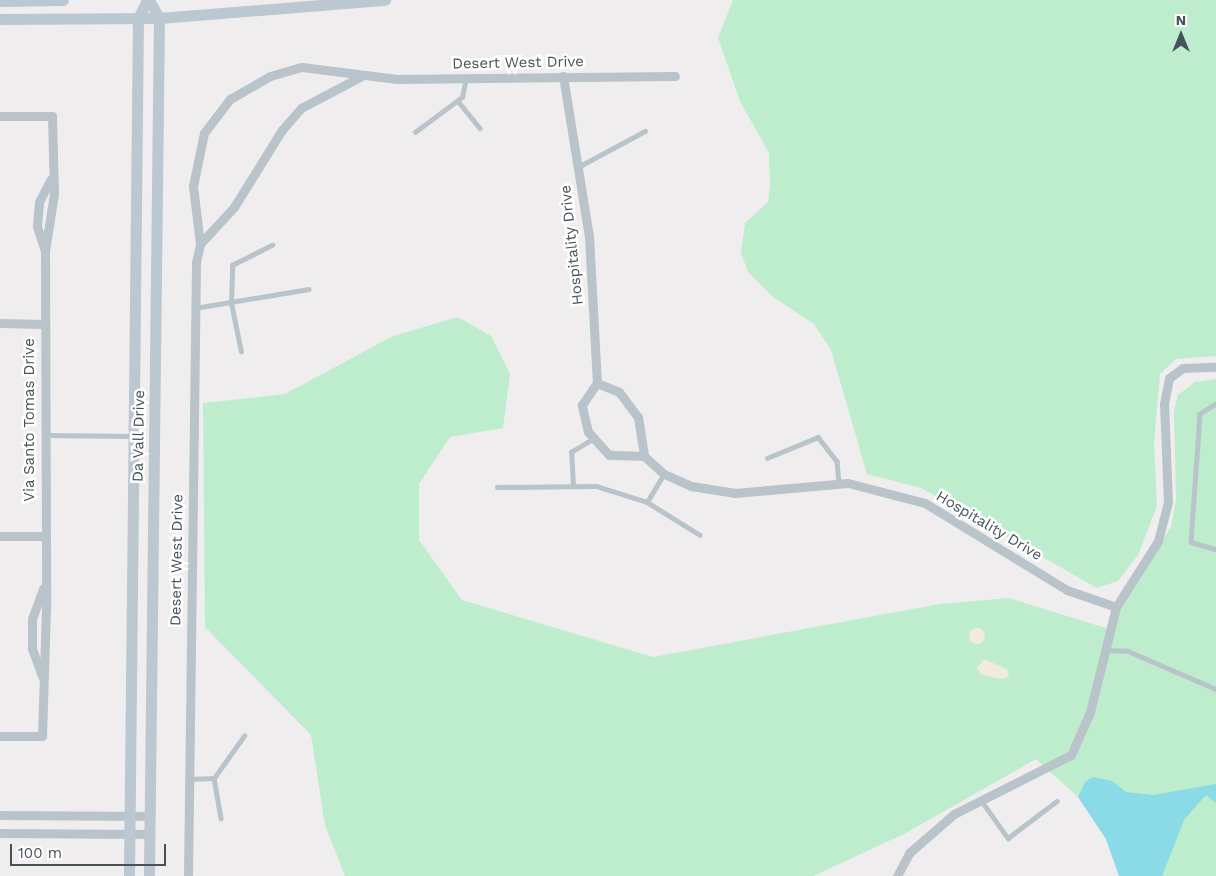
<!DOCTYPE html>
<html>
<head>
<meta charset="utf-8">
<style>
	body { margin:0 }
	#map { position:relative; width:1216px; height:876px; overflow:hidden; background:#f0edee; font-family:"Work Sans",sans-serif }
	div>[style] { position:absolute }
	.green>* { inset:0; background:#bdedcc }
	.sand>* { inset:0; background:#f1eade }
	.round { border-radius:50% }
	.water>* { inset:0; background:#8bdae8 }
	.service>* { height:4.5px; margin:-2.25px; padding:0 2.25px; transform-origin:2.25px; border-radius:2.25px; background:#b9c3ca }
	.minor>* { height:9px; margin:-4.5px; padding:0 4.5px; transform-origin:4.5px; border-radius:4.5px; background:#b9c3ca }
	.secondary>* { height:11px; margin:-5.5px; padding:0 5.5px; transform-origin:5.5px; border-radius:5.5px; background:#bbc7d1 }
	span { translate:-50% -50%; white-space:nowrap; text-align:center; line-height:1.15; -webkit-text-stroke:5px #fff; paint-order:stroke }
	.street-label { font-size:15px; color:#46525a }
	.north { position:absolute; left:1156px; top:10px; width:50px; height:50px; -webkit-text-stroke:4px #fff; paint-order:stroke; rotate:0deg; font-size:14px; font-weight:700; line-height:20px; text-align:center; color:#46525a }
	.north::after { content:''; display:block; margin:auto; width:18px; height:22px; background:#46525a; clip-path:polygon(50% 0,100% 100%,50% 72%,0 100%) }
	.scale { position:absolute; left:10px; top:844px; width:156px; height:22px; box-sizing:border-box; border:2px solid #46525a; border-top:0; padding-left:6px; font-size:15px; line-height:18px; white-space:nowrap; color:#46525a; -webkit-text-stroke:4px #fff; paint-order:stroke }
</style>
</head>
<body>
<div id="map">
	<div class="green">
		<i style="clip-path:polygon(733px 0,1216px 0,1216px 356px,1176px 359px,1160px 374px,1154px 443px,1157px 506px,1138px 555px,1118px 581px,1097px 588px,921px 488px,867px 474px,831px 350px,814px 324px,773px 297px,748px 272px,741px 253px,745px 223px,768px 202px,770px 185px,769px 153px,740px 101px,718px 38px)"></i>
		<i style="clip-path:polygon(458px 317px,491px 336px,510px 374px,503px 428px,450px 437px,419px 484px,419px 540px,462px 600px,653px 657px,940px 604px,1009px 598px,1112px 630px,1119px 607px,1171px 527px,1176px 500px,1174px 411px,1178px 395px,1195px 382px,1216px 379px,1216px 876px,1119px 876px,1106px 839px,1078px 797px,1036px 759px,904px 834px,813px 876px,345px 876px,325px 825px,311px 735px,205px 627px,203px 403px,285px 394px,393px 336px)"></i>
	</div>
	<div class="sand">
		<i class="round" style="left:969px;top:628px;width:16px;height:16px"></i>
		<i style="clip-path:polygon(984px 659px,1007px 669px,1009px 676px,1003px 679px,981px 675px,977px 668px)"></i>
	</div>
	<div class="water">
		<i style="clip-path:polygon(1093px 777px,1112px 781px,1126px 792px,1153px 795px,1216px 784px,1216px 803px,1206px 795px,1184px 820px,1162px 876px,1119px 876px,1106px 839px,1078px 797px,1085px 782px)"></i>
	</div>
	<div class="service">
		<i style="left:458px;top:101px;width:35px;rotate:51deg"></i>
		<i style="left:415px;top:132px;width:59px;rotate:-36.7deg"></i>
		<i style="left:462px;top:97px;width:19px;rotate:-78deg"></i>
		<i style="left:578px;top:167px;width:76px;rotate:-28.2deg"></i>
		<i style="left:195px;top:308px;width:115px;rotate:-9.5deg"></i>
		<i style="left:241px;top:352px;width:50px;rotate:-101.5deg"></i>
		<i style="left:231px;top:303px;width:38px;rotate:-88deg"></i>
		<i style="left:232px;top:265px;width:45px;rotate:-26.6deg"></i>
		<i style="left:1216px;top:404px;width:19px;rotate:148deg"></i>
		<i style="left:1200px;top:414px;width:128px;rotate:94deg"></i>
		<i style="left:1191px;top:542px;width:26px;rotate:16deg"></i>
		<i style="left:45px;top:435px;width:87px;rotate:0.7deg"></i>
		<i style="left:767px;top:458px;width:55px;rotate:-22.4deg"></i>
		<i style="left:818px;top:437px;width:31px;rotate:52deg"></i>
		<i style="left:837px;top:461px;width:22px;rotate:85deg"></i>
		<i style="left:573px;top:486px;width:34px;rotate:-93deg"></i>
		<i style="left:571px;top:452px;width:26px;rotate:-31deg"></i>
		<i style="left:497px;top:487px;width:99px;rotate:-0.6deg"></i>
		<i style="left:596px;top:486px;width:53px;rotate:17.4deg"></i>
		<i style="left:647px;top:502px;width:62px;rotate:31.9deg"></i>
		<i style="left:647px;top:502px;width:33px;rotate:-59deg"></i>
		<i style="left:1105px;top:650px;width:23px;rotate:2deg"></i>
		<i style="left:1128px;top:651px;width:96px;rotate:23.4deg"></i>
		<i style="left:214px;top:778px;width:41px;rotate:80.1deg"></i>
		<i style="left:189px;top:779px;width:25px;rotate:-2deg"></i>
		<i style="left:214px;top:778px;width:52px;rotate:-54.5deg"></i>
		<i style="left:981px;top:800px;width:47px;rotate:54.6deg"></i>
		<i style="left:1008px;top:838px;width:61px;rotate:-37.1deg"></i>
	</div>
	<div class="minor">
		<i style="left:563px;top:76px;width:162px;rotate:80.8deg"></i>
		<i style="left:589px;top:236px;width:147px;rotate:86.9deg"></i>
		<i style="left:0;top:116px;width:52px"></i>
		<i style="left:52px;top:116px;width:78px;rotate:88.5deg"></i>
		<i style="left:54px;top:194px;width:58px;rotate:99deg"></i>
		<i style="left:45px;top:251px;width:358px;rotate:89.8deg"></i>
		<i style="left:46px;top:609px;width:127px;rotate:91.8deg"></i>
		<i style="left:42px;top:736px;width:42px;rotate:180deg"></i>
		<i style="left:200px;top:244px;width:50px;rotate:-47.4deg"></i>
		<i style="left:234px;top:207px;width:91px;rotate:-58.1deg"></i>
		<i style="left:282px;top:130px;width:29px;rotate:-49deg"></i>
		<i style="left:301px;top:108px;width:67px;rotate:-27.7deg"></i>
		<i style="left:45px;top:251px;width:26px;rotate:-108deg"></i>
		<i style="left:37px;top:226px;width:24px;rotate:-85deg"></i>
		<i style="left:39px;top:202px;width:25px;rotate:-63deg"></i>
		<i style="left:0;top:323px;width:45px;rotate:1.3deg"></i>
		<i style="left:644px;top:456px;width:35px;rotate:-178deg"></i>
		<i style="left:609px;top:455px;width:31px;rotate:-132deg"></i>
		<i style="left:588px;top:432px;width:28px;rotate:-103deg"></i>
		<i style="left:582px;top:405px;width:27px;rotate:-56deg"></i>
		<i style="left:597px;top:383px;width:24px;rotate:22deg"></i>
		<i style="left:619px;top:392px;width:31px;rotate:53deg"></i>
		<i style="left:638px;top:417px;width:39px;rotate:81deg"></i>
		<i style="left:644px;top:456px;width:27px;rotate:42deg"></i>
		<i style="left:664px;top:474px;width:30px;rotate:24deg"></i>
		<i style="left:691px;top:486px;width:45px;rotate:9deg"></i>
		<i style="left:735px;top:493px;width:113px;rotate:-5.1deg"></i>
		<i style="left:848px;top:483px;width:80px;rotate:14.6deg"></i>
		<i style="left:925px;top:503px;width:167px;rotate:31.5deg"></i>
		<i style="left:1067px;top:590px;width:52px;rotate:19.1deg"></i>
		<i style="left:0;top:536px;width:43px"></i>
		<i style="left:42px;top:676px;width:30px;rotate:-110deg"></i>
		<i style="left:32px;top:648px;width:29px;rotate:-90deg"></i>
		<i style="left:32px;top:619px;width:33px;rotate:-70deg"></i>
		<i style="left:0;top:815px;width:150px;rotate:0.4deg"></i>
		<i style="left:0;top:833px;width:150px;rotate:0.4deg"></i>
		<i style="left:188px;top:876px;width:614px;rotate:-89.25deg"></i>
		<i style="left:196px;top:262px;width:18px;rotate:-77deg"></i>
		<i style="left:200px;top:244px;width:58px;rotate:-96.9deg"></i>
		<i style="left:193px;top:186px;width:54px;rotate:-78.3deg"></i>
		<i style="left:204px;top:133px;width:43px;rotate:-52.6deg"></i>
		<i style="left:230px;top:99px;width:46px;rotate:-29.9deg"></i>
		<i style="left:270px;top:76px;width:33px;rotate:-16deg"></i>
		<i style="left:302px;top:67px;width:96px;rotate:7.2deg"></i>
		<i style="left:397px;top:79px;width:278px;rotate:-0.6deg"></i>
		<i style="left:897px;top:876px;width:26px;rotate:-62deg"></i>
		<i style="left:909px;top:853px;width:60px;rotate:-40.9deg"></i>
		<i style="left:954px;top:814px;width:131px;rotate:-26.8deg"></i>
		<i style="left:1071px;top:755px;width:47px;rotate:-66.2deg"></i>
		<i style="left:1090px;top:712px;width:108px;rotate:-76.1deg"></i>
		<i style="left:1116px;top:607px;width:78px;rotate:-57.5deg"></i>
		<i style="left:1158px;top:541px;width:40px;rotate:-75.6deg"></i>
		<i style="left:1168px;top:502px;width:98px;rotate:-92.3deg"></i>
		<i style="left:1164px;top:404px;width:26px;rotate:-79deg"></i>
		<i style="left:1169px;top:378px;width:17px;rotate:-36deg"></i>
		<i style="left:1183px;top:368px;width:33px;rotate:-2deg"></i>
	</div>
	<div class="secondary">
		<i style="left:149px;top:0;width:21px;rotate:61deg"></i>
		<i style="left:159px;top:18px;width:858px;rotate:90.67deg"></i>
		<i style="left:0;top:1px;width:63px;rotate:-0.9deg"></i>
		<i style="left:0;top:19px;width:159px;rotate:-0.4deg"></i>
		<i style="left:159px;top:18px;width:227px;rotate:-4.6deg"></i>
		<i style="left:129px;top:876px;width:858px;rotate:-89.4deg"></i>
		<i style="left:138px;top:18px;width:20px;rotate:-63deg"></i>
	</div>
	<div class="street-label">
		<span style="left:518px;top:63px;rotate:-1deg">Desert West Drive</span>
		<span style="left:572px;top:245px;rotate:-96deg">Hospitality Drive</span>
		<span style="left:30px;top:420px;rotate:-90deg">Via Santo Tomas Drive</span>
		<span style="left:139px;top:436px;rotate:-89deg">Da Vall Drive</span>
		<span style="left:989px;top:526px;rotate:31deg">Hospitality Drive</span>
		<span style="left:177px;top:560px;rotate:-89deg">Desert West Drive</span>
	</div>
	<div class="north">N</div>
	<div class="scale">100 m</div>
</div>
</body>
</html>
